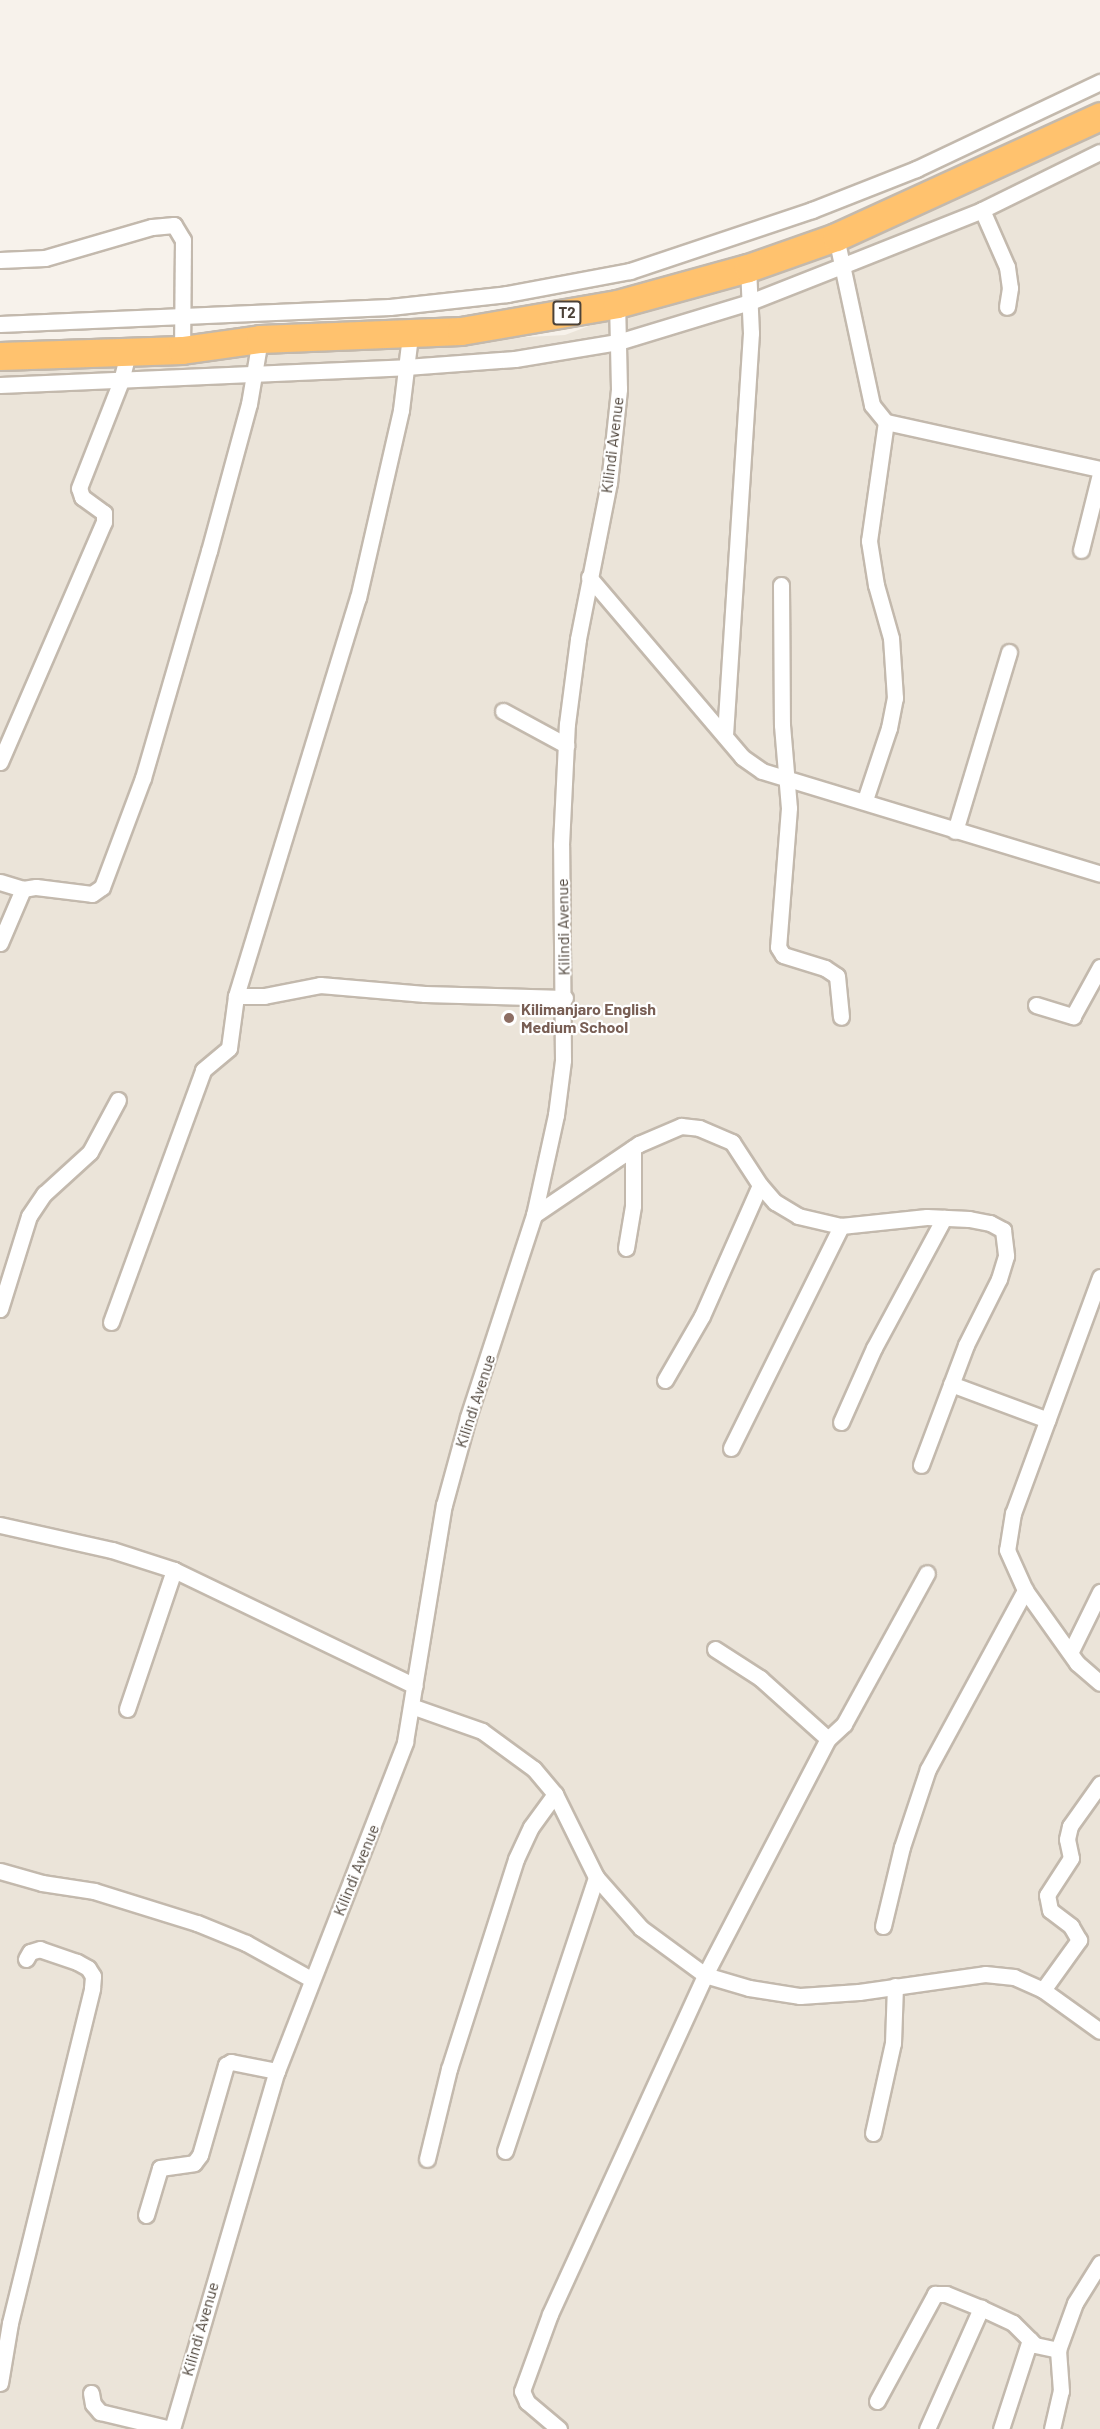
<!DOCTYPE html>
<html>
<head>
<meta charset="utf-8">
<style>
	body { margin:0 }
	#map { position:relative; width:1100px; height:2429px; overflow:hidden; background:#f7f2eb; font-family:Barlow,sans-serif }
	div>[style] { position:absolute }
	.residential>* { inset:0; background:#ebe4d9 }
	.roads { filter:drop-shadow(2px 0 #c3b9ad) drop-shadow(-2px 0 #c3b9ad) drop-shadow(0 2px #c3b9ad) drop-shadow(0 -2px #c3b9ad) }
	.street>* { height:15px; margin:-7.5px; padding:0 7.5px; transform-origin:7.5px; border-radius:7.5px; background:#fff }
	.highway>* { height:27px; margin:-13.5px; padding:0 13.5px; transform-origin:13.5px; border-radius:13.5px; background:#ffc26e }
	.dots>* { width:16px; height:16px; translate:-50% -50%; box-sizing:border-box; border:3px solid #fff; border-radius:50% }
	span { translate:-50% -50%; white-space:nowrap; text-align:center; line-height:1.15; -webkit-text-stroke:4.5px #fff; paint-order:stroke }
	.shield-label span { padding:2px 4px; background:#fff; border:2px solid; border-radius:4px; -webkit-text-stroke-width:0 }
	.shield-label { font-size:15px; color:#4c4238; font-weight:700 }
	.street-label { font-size:16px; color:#4c4238 }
	.education-label { font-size:16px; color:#785e54; font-weight:700 }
	.left { translate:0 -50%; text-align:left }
</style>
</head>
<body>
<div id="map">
	<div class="residential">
		<i style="clip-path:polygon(1100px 132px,1100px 2429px,0 2429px,0 365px,565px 335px)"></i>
	</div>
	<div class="roads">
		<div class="street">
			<i style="left:982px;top:210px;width:62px;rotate:66.3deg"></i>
			<i style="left:1007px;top:267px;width:21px;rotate:82deg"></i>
			<i style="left:1010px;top:288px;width:19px;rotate:99deg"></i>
			<i style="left:836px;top:237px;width:172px;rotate:77.9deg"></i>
			<i style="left:872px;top:405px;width:22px;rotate:51deg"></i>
			<i style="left:886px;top:422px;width:219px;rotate:12.4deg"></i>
			<i style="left:0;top:260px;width:45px;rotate:-2.5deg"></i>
			<i style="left:45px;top:258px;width:111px;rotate:-16.2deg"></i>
			<i style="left:152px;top:227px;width:22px;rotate:-5deg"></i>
			<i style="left:174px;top:225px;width:17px;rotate:59deg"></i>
			<i style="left:183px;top:240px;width:110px;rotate:90.5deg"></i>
			<i style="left:0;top:324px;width:390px;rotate:-2.5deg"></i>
			<i style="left:390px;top:307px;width:118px;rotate:-6.3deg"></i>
			<i style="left:507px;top:294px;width:125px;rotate:-10.6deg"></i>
			<i style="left:630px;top:271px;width:192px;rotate:-18.5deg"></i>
			<i style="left:812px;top:210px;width:112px;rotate:-21.5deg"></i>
			<i style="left:916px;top:169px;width:204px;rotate:-25.3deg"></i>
			<i style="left:0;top:385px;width:406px;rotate:-2.5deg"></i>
			<i style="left:406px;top:367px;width:109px;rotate:-4.2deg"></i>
			<i style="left:515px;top:359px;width:104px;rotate:-9.4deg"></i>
			<i style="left:618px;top:342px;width:138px;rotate:-16.9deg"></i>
			<i style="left:750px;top:302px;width:101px;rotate:-21.5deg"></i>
			<i style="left:844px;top:265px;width:149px;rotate:-21.7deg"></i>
			<i style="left:982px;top:210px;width:131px;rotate:-26.2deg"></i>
			<i style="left:1081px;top:550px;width:78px;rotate:-76deg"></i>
			<i style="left:589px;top:577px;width:236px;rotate:49.6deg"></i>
			<i style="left:742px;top:757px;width:24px;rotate:35deg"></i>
			<i style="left:762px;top:771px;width:353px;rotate:16.9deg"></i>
			<i style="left:781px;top:585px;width:140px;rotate:89.6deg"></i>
			<i style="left:782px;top:725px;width:83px;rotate:85.2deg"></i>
			<i style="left:789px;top:808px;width:139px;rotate:94.5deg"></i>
			<i style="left:778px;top:947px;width:9px;rotate:58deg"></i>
			<i style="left:783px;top:955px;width:44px;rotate:17.2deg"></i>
			<i style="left:825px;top:968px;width:14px;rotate:34deg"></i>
			<i style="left:837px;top:976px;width:41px;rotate:84.4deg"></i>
			<i style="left:503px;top:711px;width:72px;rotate:28.4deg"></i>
			<i style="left:725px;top:735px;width:403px;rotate:-86.3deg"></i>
			<i style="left:751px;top:333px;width:65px;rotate:-92.6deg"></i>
			<i style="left:0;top:762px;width:262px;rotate:-66.6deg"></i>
			<i style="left:104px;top:522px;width:9px;rotate:-90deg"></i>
			<i style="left:104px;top:513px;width:27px;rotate:-144deg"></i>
			<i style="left:82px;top:497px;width:9px;rotate:-108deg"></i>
			<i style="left:79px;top:488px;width:115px;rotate:-68.6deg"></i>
			<i style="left:121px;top:381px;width:29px;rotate:-76deg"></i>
			<i style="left:865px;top:800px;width:76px;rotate:-71.6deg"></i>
			<i style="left:889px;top:728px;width:31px;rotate:-79deg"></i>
			<i style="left:895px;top:698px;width:60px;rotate:-93.8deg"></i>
			<i style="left:891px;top:638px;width:55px;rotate:-105.8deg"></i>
			<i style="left:876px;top:585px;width:45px;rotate:-99deg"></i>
			<i style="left:869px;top:541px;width:120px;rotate:-81.9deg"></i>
			<i style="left:955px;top:831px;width:187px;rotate:-73.2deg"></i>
			<i style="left:0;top:882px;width:24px;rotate:17deg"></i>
			<i style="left:0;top:943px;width:59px;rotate:-66.9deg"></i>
			<i style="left:23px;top:889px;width:13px;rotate:-9deg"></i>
			<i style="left:36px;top:887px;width:56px;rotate:7.1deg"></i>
			<i style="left:92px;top:894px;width:12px;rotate:-35deg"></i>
			<i style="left:102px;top:887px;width:116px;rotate:-69.4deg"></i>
			<i style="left:143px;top:778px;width:236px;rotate:-73.8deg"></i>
			<i style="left:209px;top:551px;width:152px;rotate:-74.8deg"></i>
			<i style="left:249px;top:404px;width:66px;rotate:-80.4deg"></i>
			<i style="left:236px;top:996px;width:28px"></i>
			<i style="left:264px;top:996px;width:57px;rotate:-11.1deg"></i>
			<i style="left:320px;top:985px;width:105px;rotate:4.9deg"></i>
			<i style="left:425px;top:994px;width:140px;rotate:1.6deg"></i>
			<i style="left:1036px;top:1005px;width:39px;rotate:17deg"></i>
			<i style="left:1073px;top:1016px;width:56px;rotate:-61.1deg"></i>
			<i style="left:534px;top:1215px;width:127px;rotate:-34.1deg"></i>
			<i style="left:639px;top:1144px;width:46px;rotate:-23.2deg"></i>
			<i style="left:681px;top:1126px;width:18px;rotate:6deg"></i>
			<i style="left:699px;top:1128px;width:36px;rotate:23deg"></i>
			<i style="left:732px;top:1142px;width:51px;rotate:56.9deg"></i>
			<i style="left:760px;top:1185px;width:23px;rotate:49deg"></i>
			<i style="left:775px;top:1202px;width:27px;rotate:31deg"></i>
			<i style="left:798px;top:1216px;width:44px;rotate:13.1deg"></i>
			<i style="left:841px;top:1226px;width:86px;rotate:-6deg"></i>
			<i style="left:927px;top:1217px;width:42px;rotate:2.7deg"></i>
			<i style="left:969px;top:1219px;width:21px;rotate:11deg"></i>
			<i style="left:990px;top:1223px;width:15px;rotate:28deg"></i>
			<i style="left:1003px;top:1230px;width:26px;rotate:83deg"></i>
			<i style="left:1006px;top:1256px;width:24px;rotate:107deg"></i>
			<i style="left:999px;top:1279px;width:74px;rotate:116.6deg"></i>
			<i style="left:966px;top:1345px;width:128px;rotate:110.6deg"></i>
			<i style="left:626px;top:1248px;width:43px;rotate:-80.5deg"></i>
			<i style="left:633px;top:1206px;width:58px;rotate:-90deg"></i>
			<i style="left:1100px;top:1277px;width:252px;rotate:110.2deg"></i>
			<i style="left:1013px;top:1513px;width:37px;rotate:99deg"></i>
			<i style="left:1007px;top:1550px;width:44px;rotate:65.8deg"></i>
			<i style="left:1025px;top:1590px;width:90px;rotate:54.5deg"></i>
			<i style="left:1077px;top:1663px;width:30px;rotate:41deg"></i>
			<i style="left:0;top:1309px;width:97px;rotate:-72.7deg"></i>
			<i style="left:29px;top:1216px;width:27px;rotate:-56deg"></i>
			<i style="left:44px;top:1194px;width:62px;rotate:-42.4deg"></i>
			<i style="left:90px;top:1152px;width:59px;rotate:-61.7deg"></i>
			<i style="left:111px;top:1322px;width:268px;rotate:-69.9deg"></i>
			<i style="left:203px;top:1070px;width:34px;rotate:-40deg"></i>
			<i style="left:229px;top:1048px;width:52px;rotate:-82.3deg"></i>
			<i style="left:236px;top:996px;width:416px;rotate:-73deg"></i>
			<i style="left:358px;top:598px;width:193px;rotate:-77.1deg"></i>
			<i style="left:401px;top:410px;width:75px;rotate:-83.1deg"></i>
			<i style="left:665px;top:1380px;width:74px;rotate:-60deg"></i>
			<i style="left:702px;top:1316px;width:143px;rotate:-66.1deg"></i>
			<i style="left:951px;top:1384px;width:103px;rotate:20.4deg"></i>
			<i style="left:841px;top:1422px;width:81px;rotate:-66deg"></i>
			<i style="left:874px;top:1348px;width:148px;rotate:-61.7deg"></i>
			<i style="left:731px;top:1448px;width:248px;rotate:-63.6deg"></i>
			<i style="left:0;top:1525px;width:115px;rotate:12.6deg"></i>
			<i style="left:112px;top:1550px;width:65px;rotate:17.9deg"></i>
			<i style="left:174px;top:1570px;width:267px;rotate:25.7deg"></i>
			<i style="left:715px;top:1649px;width:54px;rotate:32.8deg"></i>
			<i style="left:760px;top:1678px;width:91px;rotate:41.9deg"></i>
			<i style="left:1071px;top:1651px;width:66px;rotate:-63.8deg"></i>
			<i style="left:414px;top:1707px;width:72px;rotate:19.4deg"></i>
			<i style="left:482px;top:1731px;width:64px;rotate:36.2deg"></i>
			<i style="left:534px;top:1769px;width:33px;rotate:50deg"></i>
			<i style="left:555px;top:1794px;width:93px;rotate:63.7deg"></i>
			<i style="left:596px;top:1877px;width:68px;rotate:48.6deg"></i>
			<i style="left:641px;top:1928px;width:79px;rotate:36.3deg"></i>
			<i style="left:705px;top:1975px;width:46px;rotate:16.5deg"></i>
			<i style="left:749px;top:1988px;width:52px;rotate:8.9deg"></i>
			<i style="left:800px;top:1996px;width:59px;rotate:-3.9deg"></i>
			<i style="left:859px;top:1992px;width:127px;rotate:-8.1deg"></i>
			<i style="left:985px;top:1974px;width:29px;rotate:6deg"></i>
			<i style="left:1014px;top:1977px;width:32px;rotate:24deg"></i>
			<i style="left:1043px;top:1990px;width:70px;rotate:35.7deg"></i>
			<i style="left:127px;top:1709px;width:147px;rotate:-71.3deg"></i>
			<i style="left:0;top:1871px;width:44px;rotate:15.9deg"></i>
			<i style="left:42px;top:1883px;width:53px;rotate:8.7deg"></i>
			<i style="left:94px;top:1891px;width:108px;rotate:17.3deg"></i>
			<i style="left:197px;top:1923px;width:53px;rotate:22.2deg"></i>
			<i style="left:246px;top:1943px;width:74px;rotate:29deg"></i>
			<i style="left:883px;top:1926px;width:81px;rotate:-76.5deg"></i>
			<i style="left:902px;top:1847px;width:82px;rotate:-71.6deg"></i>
			<i style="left:928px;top:1769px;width:204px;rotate:-61.5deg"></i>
			<i style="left:1043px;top:1990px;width:62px;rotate:-54.2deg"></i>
			<i style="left:1079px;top:1940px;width:16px;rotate:-120deg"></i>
			<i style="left:1071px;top:1926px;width:26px;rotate:-143deg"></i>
			<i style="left:1050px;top:1910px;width:15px;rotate:-101deg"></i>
			<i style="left:1047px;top:1895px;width:44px;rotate:-57deg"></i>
			<i style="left:1071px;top:1858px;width:19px;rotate:-102deg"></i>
			<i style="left:1067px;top:1839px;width:13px;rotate:-77deg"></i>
			<i style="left:1070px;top:1826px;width:52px;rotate:-54.5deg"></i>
			<i style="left:873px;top:2133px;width:92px;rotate:-77.5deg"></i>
			<i style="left:893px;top:2043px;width:57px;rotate:-88deg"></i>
			<i style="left:505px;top:2151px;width:289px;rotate:-71.6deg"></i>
			<i style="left:427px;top:2159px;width:93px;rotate:-76.3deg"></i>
			<i style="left:449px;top:2069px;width:220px;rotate:-72.3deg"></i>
			<i style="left:516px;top:1859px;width:35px;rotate:-65deg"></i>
			<i style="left:531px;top:1827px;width:41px;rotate:-54deg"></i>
			<i style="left:146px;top:2215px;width:49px;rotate:-73.4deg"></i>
			<i style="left:160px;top:2168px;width:34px;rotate:-8deg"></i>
			<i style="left:194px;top:2163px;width:10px;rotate:-53deg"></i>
			<i style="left:200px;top:2155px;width:94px;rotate:-73.9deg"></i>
			<i style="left:226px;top:2065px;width:6px;rotate:-31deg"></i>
			<i style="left:231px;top:2062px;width:47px;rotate:11.1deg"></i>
			<i style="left:0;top:2383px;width:61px;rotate:-80.5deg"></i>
			<i style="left:10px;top:2323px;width:345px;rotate:-76.2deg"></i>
			<i style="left:92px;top:1988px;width:12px;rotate:-85deg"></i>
			<i style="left:93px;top:1976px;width:9px;rotate:-122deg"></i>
			<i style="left:88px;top:1968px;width:13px;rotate:-151deg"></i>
			<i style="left:77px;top:1962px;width:39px;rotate:-161deg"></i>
			<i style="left:40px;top:1949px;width:10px;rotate:163deg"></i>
			<i style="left:30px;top:1952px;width:8px;rotate:120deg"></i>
			<i style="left:91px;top:2393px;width:11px;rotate:80deg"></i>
			<i style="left:93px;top:2404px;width:11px;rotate:49deg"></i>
			<i style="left:100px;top:2412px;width:73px;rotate:13.5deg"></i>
			<i style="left:877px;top:2401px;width:122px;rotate:-61.5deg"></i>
			<i style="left:935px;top:2294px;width:11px"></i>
			<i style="left:946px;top:2294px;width:38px;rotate:22deg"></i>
			<i style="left:981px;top:2308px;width:35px;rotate:25deg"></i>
			<i style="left:1013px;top:2323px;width:31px;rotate:45deg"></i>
			<i style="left:1035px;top:2345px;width:24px;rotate:12deg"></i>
			<i style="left:1058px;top:2350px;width:50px;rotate:-70.1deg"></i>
			<i style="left:1075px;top:2303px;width:47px;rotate:-58deg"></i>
			<i style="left:172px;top:2429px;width:373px;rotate:-73.7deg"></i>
			<i style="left:277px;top:2071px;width:353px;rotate:-68.7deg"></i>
			<i style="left:405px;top:1742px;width:240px;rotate:-80.7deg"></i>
			<i style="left:444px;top:1505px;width:91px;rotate:-74.7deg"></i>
			<i style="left:468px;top:1417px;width:213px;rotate:-71.9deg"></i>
			<i style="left:534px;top:1215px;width:102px;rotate:-77.6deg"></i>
			<i style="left:556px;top:1115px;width:55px;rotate:-82.7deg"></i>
			<i style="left:563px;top:1060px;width:215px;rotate:-90.5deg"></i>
			<i style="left:561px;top:845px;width:121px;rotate:-87.2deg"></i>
			<i style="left:567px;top:724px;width:86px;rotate:-82.6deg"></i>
			<i style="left:578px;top:639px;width:159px;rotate:-78.8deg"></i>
			<i style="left:609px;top:483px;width:95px;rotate:-83.9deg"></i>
			<i style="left:619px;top:389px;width:85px;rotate:-91.3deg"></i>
			<i style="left:559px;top:2429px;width:42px;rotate:-139.8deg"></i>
			<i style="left:527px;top:2402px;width:12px;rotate:-114deg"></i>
			<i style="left:522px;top:2391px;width:82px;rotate:-70deg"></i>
			<i style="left:550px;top:2314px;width:373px;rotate:-65.4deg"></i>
			<i style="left:705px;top:1975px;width:266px;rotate:-62.5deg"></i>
			<i style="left:828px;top:1739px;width:22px;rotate:-43deg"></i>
			<i style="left:844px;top:1724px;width:172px;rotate:-61.2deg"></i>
			<i style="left:927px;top:2429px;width:133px;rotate:-65.9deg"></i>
			<i style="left:1001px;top:2429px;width:94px;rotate:-72deg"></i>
			<i style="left:1052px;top:2429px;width:39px;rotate:-77deg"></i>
			<i style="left:1061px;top:2391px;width:41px;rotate:-94.2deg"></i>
		</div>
		<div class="highway">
			<i style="left:0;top:356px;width:182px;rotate:-1.9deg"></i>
			<i style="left:182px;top:350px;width:79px;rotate:-8deg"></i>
			<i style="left:260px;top:339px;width:201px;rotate:-2.3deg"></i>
			<i style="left:461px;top:331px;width:158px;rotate:-9.8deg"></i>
			<i style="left:617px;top:304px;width:136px;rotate:-15.4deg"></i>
			<i style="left:748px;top:268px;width:93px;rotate:-19.4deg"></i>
			<i style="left:836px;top:237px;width:290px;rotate:-24.6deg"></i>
		</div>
	</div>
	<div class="dots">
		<i style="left:509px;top:1018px;background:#8d6e63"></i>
	</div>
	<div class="shield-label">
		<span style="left:567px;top:313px">T2</span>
	</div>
	<div class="street-label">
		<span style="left:612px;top:445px;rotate:-83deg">Kilindi Avenue</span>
		<span style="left:563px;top:927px;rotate:-91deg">Kilindi Avenue</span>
		<span style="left:475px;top:1401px;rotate:-72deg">Kilindi Avenue</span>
		<span style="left:356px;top:1870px;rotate:-68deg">Kilindi Avenue</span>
		<span style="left:200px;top:2329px;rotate:-74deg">Kilindi Avenue</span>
	</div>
	<div class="education-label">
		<span class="left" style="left:521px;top:1018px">Kilimanjaro English<br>Medium School</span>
	</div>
</div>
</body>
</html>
